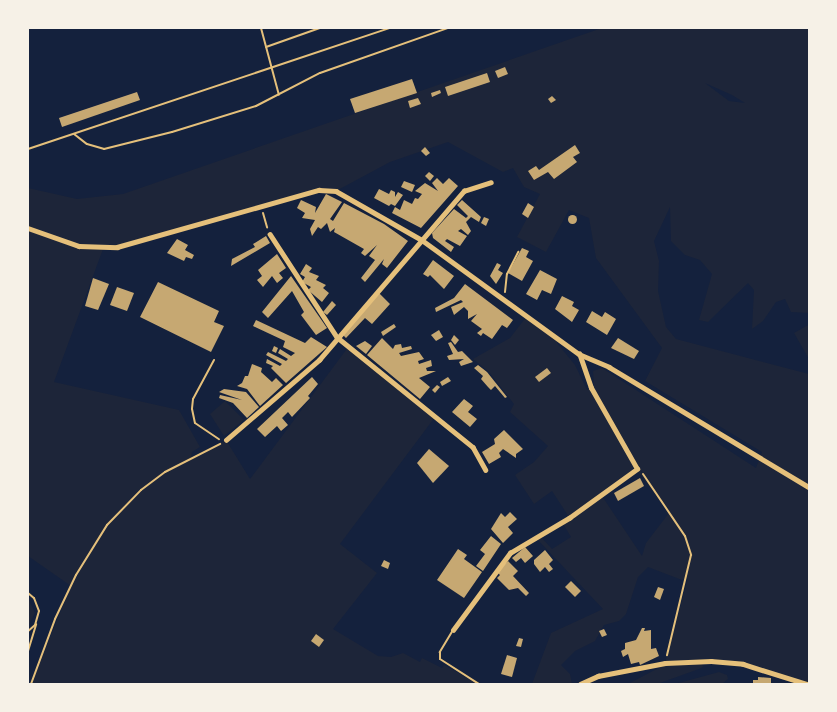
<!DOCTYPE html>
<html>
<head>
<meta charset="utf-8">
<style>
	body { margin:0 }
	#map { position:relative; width:837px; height:712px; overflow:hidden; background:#14213d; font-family:Cabin,sans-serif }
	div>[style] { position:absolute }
	.green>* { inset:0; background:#1d2539 }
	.building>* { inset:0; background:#c6a872 }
	.round { border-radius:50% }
	.path>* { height:2px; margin:-1px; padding:0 1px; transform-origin:1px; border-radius:1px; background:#e5c07b }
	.service>* { height:2px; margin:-1px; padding:0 1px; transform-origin:1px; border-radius:1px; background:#e5c07b }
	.minor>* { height:4.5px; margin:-2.25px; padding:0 2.25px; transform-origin:2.25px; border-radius:2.25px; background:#e5c07b }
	span { translate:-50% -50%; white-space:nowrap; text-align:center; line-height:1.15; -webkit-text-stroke:4.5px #f6f1e7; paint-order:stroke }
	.frame { position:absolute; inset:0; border:29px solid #f6f1e7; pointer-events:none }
</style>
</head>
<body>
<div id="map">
	<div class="green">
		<i style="clip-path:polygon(evenodd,602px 28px,809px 28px,809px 313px,791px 312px,785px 299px,776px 302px,763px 321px,752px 329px,754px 290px,748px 283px,708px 322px,699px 320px,712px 274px,700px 260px,685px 255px,671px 241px,670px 207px,654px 241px,659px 261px,658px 291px,666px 327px,676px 339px,809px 374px,809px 684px,743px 664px,711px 661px,702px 663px,703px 667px,699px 669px,657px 684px,628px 684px,668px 663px,665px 663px,688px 578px,682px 580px,648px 567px,638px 577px,626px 614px,619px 621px,604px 625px,595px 641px,575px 651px,561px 665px,570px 674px,572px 684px,532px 684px,551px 633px,603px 609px,536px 538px,540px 536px,552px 549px,571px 537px,562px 522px,569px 517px,552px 491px,534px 504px,515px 475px,534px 462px,548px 446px,510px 412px,514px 404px,489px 372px,473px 359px,510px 338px,527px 316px,560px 338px,557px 343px,575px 365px,587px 390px,594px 386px,593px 371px,602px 368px,756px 468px,762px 452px,645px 381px,662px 348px,596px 258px,589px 218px,569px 210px,546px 252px,517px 237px,540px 194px,524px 187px,513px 168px,503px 172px,448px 142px,390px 162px,336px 191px,326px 189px,103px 249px,54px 382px,179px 410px,200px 447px,192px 452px,191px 458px,226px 440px,250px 479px,349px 346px,435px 417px,340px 544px,377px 573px,333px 629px,378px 656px,391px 657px,403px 653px,420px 662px,422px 658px,442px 668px,444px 665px,479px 684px,31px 684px,71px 586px,28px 556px,28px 188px,77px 199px,123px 194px,602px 28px,705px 83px,732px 95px,745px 103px,729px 101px,705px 83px,602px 28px,637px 470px,669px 513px,646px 543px,642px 556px,602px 496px,637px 470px)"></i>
		<i style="clip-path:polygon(808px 325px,810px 325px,809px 359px,794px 333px)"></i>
		<i style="clip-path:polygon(225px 401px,244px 420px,224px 436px,210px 414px)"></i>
		<i style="clip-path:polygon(28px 598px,35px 613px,28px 626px)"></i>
		<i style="clip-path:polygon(719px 672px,727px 675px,728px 679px,722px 684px,675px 684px)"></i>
	</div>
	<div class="building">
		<i style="clip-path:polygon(505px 67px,508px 74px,498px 78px,495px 71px)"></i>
		<i style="clip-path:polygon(487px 73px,490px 82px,448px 96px,445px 87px)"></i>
		<i style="clip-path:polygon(412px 79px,417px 93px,355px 113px,350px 99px)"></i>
		<i style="clip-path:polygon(440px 90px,441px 93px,432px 97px,431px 93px)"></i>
		<i style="clip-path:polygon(137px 92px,140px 100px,62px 127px,59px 118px)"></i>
		<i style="clip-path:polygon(552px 96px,556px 100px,551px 103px,548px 99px)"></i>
		<i style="clip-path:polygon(418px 98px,421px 104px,410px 108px,408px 101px)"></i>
		<i style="clip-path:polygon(575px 145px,580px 153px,573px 157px,577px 162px,554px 179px,548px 172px,534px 180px,528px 171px,536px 166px,539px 170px)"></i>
		<i style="clip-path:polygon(425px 147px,430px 153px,426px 156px,421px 151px)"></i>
		<i style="clip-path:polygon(429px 172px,434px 176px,430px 181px,425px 176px)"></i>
		<i style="clip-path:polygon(437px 178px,443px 184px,449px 178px,458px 186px,421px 228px,392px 213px,395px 207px,400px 210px,404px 200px,412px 204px,415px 198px,418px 199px,422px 194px,415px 191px,425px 183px,438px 191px,432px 183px)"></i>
		<i style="clip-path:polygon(404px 181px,415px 185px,412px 192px,401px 187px)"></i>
		<i style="clip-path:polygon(379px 189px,389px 194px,391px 190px,395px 192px,395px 197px,398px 192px,403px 195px,395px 206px,391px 204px,389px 206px,374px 198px)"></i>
		<i style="clip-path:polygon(326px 194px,342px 202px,330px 219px,333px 221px,344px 203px,384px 224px,408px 241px,387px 268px,382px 264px,384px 259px,365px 282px,361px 278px,375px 260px,369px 256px,377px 245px,365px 256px,361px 253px,364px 249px,334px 232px,335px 228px,330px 232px,327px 223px,321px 229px,318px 227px,312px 236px,310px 229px,315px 220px,302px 218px,305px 213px,297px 208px,301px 200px,316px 207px,315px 213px)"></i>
		<i style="clip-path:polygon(462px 200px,481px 217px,479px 222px,471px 217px,466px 222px,471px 231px,468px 235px,461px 229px,458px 231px,467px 236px,460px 246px,447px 239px,445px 241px,454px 247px,451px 252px,433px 238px,432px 233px,454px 209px,466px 218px,468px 216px,457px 205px)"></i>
		<i style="clip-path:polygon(528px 203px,534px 207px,528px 218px,522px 214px)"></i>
		<i class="round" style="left:567.5px;top:214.5px;width:9px;height:9px"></i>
		<i style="clip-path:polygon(484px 217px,489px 219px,486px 226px,481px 223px)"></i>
		<i style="clip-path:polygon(266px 236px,270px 243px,231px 266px,232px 259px,255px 247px,253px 244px)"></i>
		<i style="clip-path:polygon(177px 239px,188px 245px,185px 250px,194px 255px,192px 259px,186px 257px,184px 261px,167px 253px)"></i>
		<i style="clip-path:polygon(522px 248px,529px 251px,526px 257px,533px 261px,522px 281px,508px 273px)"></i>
		<i style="clip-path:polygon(277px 254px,286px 268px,279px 273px,283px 278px,277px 283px,272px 276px,263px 287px,257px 280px,262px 276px,258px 270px)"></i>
		<i style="clip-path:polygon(433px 260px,454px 276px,444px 289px,430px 275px,428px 277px,423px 274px)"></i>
		<i style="clip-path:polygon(497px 263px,501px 265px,498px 270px,503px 273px,496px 284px,490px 276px)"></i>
		<i style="clip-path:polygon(306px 264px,312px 268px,309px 272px,319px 276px,316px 280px,326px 285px,323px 288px,329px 293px,322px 302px,308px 290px,311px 287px,302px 282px,305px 277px,300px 274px)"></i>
		<i style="clip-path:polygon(540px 270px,557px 279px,551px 294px,542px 290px,537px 300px,526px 294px)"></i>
		<i style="clip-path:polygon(291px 276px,327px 328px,316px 335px,301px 315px,304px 312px,292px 291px,268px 318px,262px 312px)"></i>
		<i style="clip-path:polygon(93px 278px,109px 284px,98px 310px,85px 306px)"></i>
		<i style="clip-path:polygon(158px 282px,219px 311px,214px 322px,224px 326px,211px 352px,140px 317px)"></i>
		<i style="clip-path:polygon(465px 284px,513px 320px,507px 328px,502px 325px,492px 339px,483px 333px,481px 336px,477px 333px,482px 329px,471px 321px,477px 314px,468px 319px,468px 311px,464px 307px,454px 315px,451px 307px,463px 302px,461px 300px,436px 312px,435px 308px,454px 298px)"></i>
		<i style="clip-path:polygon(117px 287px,134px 293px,127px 311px,110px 305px)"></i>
		<i style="clip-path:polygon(379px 293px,390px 304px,372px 324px,365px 318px,346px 338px,343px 335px)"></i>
		<i style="clip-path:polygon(562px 296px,574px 302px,572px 306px,579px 310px,572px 322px,555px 309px)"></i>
		<i style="clip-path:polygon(332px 301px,336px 305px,327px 315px,323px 312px)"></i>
		<i style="clip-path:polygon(592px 311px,602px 317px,605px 312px,616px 319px,607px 335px,586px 322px)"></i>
		<i style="clip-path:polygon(256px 320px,305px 343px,311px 337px,327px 347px,286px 383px,271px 368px,273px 366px,266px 363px,267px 359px,280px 366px,282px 364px,266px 355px,268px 352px,286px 361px,288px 359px,278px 353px,280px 349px,291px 356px,295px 353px,283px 347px,285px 341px,253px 326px)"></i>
		<i style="clip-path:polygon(394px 324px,396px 327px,383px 336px,381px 332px)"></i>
		<i style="clip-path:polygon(439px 330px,443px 337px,436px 341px,431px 335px)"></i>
		<i style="clip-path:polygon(454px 335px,459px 340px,455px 345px,451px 340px)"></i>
		<i style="clip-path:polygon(382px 338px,393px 349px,395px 345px,401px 344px,402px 348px,411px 346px,412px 349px,399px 353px,401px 356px,419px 352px,424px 359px,418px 361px,419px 364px,431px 360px,432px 366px,426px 368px,427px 371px,436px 371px,419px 378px,430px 387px,420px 399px,367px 355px)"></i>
		<i style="clip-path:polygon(618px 338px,639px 351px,634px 359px,611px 348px)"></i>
		<i style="clip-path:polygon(365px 341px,372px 346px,366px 354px,356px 346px)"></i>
		<i style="clip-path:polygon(451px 342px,458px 352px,462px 351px,473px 362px,461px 366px,459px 362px,464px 359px,449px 360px,447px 356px,453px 354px,448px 343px)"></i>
		<i style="clip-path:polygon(274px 346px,278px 348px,276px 353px,272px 351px)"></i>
		<i style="clip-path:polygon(252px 364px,262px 368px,261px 372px,272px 382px,276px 378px,283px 385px,260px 406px,247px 389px,237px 386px,242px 383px,245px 376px,248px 376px)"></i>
		<i style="clip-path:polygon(478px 365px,487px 372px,507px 397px,505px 398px,495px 386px,491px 390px,488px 387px,481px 379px,483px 376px,474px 368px)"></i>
		<i style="clip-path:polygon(547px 368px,551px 373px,539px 382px,535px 377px)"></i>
		<i style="clip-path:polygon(312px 377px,318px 384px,308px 396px,310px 398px,292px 417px,288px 412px,282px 418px,288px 425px,281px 431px,277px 426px,265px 437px,257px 429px)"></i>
		<i style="clip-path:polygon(448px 377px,451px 381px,442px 386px,440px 382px)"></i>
		<i style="clip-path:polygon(437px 385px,440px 387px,435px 393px,432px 390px)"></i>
		<i style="clip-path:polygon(224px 389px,246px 392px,259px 407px,247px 418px,233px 403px,219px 398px,220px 395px,242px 400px,219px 392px)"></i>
		<i style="clip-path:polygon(464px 399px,473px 406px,468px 412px,477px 419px,470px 427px,452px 412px)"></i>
		<i style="clip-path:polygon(504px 430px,523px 449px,516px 454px,516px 458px,503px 449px,499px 453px,501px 457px,489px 464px,482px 452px,495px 444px,494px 439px)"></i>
		<i style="clip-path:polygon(429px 449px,449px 466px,433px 483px,417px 463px)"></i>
		<i style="clip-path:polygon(640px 478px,644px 486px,618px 501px,614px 493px)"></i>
		<i style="clip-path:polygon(510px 512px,517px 519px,508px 527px,513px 533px,503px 543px,491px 529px,501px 513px,505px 517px)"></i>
		<i style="clip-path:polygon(491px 536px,501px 544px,483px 571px,476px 566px,485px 554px,480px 550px)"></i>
		<i style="clip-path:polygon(525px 547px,533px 556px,525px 563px,521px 558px,516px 562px,512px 558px)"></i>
		<i style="clip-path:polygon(458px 549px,467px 555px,464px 559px,482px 572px,464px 598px,437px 580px)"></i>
		<i style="clip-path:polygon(545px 550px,553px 560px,549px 564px,553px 569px,549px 572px,545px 567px,540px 572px,534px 564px,534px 560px)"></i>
		<i style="clip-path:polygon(384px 560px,390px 563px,388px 569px,381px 566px)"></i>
		<i style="clip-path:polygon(508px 561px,518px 571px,513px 576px,529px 593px,526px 596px,518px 588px,509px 590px,497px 578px,500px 575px,497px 572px)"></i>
		<i style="clip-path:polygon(571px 581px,581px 591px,575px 597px,565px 587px)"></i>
		<i style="clip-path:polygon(658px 587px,664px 589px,660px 600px,654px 597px)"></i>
		<i style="clip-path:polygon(642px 628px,645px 628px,644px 631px,651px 630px,651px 649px,656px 648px,659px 656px,640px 665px,639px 662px,631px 664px,628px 654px,623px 657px,621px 651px,625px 649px,625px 643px,636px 640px)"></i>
		<i style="clip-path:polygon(604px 629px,607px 635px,602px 637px,599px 631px)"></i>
		<i style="clip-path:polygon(316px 634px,324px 640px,319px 647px,311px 641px)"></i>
		<i style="clip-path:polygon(519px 638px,523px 639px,521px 647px,516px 646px)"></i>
		<i style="clip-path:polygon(507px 655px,517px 658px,512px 677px,501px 674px)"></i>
		<i style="clip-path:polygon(758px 677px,771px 678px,771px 684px,753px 684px,753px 680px,758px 680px)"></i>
	</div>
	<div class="path">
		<i style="left:261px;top:28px;width:69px;rotate:75deg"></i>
		<i style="left:266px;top:47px;width:57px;rotate:-19.4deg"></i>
		<i style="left:74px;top:134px;width:16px;rotate:38deg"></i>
		<i style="left:87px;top:144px;width:18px;rotate:16deg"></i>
		<i style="left:104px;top:149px;width:70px;rotate:-14deg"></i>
		<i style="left:172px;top:132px;width:88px;rotate:-17.2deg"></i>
		<i style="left:256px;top:106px;width:72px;rotate:-27.3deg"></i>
		<i style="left:320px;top:73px;width:136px;rotate:-19.4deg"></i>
		<i style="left:28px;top:149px;width:381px;rotate:-18.5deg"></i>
		<i style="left:263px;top:213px;width:15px;rotate:74deg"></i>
		<i style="left:505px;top:292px;width:18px;rotate:-84deg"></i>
		<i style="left:507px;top:274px;width:25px;rotate:-63deg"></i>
		<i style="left:214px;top:360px;width:44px;rotate:118.3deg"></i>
		<i style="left:193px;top:399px;width:10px;rotate:96deg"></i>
		<i style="left:192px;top:409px;width:14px;rotate:78deg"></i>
		<i style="left:195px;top:423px;width:29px;rotate:34deg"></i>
		<i style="left:643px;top:474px;width:75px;rotate:55.9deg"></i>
		<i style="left:685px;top:536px;width:20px;rotate:72deg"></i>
		<i style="left:691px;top:555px;width:103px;rotate:103.5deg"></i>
		<i style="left:31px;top:684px;width:69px;rotate:-69.7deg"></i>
		<i style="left:55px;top:619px;width:49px;rotate:-64.5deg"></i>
		<i style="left:76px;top:575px;width:59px;rotate:-58.2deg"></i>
		<i style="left:107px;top:525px;width:49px;rotate:-45.8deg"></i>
		<i style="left:141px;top:490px;width:30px;rotate:-37deg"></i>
		<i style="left:165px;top:472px;width:62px;rotate:-27deg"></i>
	</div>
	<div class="service">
		<i style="left:28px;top:593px;width:8px;rotate:40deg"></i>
		<i style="left:34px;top:598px;width:14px;rotate:69deg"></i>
		<i style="left:39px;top:611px;width:15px;rotate:106deg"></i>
		<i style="left:35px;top:625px;width:9px;rotate:139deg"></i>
		<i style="left:453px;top:630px;width:26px;rotate:121deg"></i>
		<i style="left:440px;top:652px;width:7px;rotate:90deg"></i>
		<i style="left:440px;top:659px;width:46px;rotate:32.7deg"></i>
		<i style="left:28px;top:651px;width:28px;rotate:-73deg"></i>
	</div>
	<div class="minor">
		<i style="left:28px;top:228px;width:54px;rotate:19.4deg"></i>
		<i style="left:79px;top:246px;width:38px;rotate:2deg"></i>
		<i style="left:117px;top:247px;width:210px;rotate:-15.8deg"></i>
		<i style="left:319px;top:190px;width:17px;rotate:3deg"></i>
		<i style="left:336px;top:191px;width:99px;rotate:29.7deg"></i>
		<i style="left:422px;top:240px;width:194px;rotate:36deg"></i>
		<i style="left:579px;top:354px;width:33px;rotate:23deg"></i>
		<i style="left:609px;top:367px;width:235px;rotate:31deg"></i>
		<i style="left:270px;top:234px;width:123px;rotate:57deg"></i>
		<i style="left:337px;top:337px;width:175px;rotate:39deg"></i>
		<i style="left:473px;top:447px;width:26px;rotate:61deg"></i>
		<i style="left:226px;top:440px;width:123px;rotate:-40.7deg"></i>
		<i style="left:319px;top:360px;width:223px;rotate:-49.4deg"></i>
		<i style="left:464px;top:191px;width:28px;rotate:-18deg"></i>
		<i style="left:453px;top:630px;width:96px;rotate:-53.5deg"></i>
		<i style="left:510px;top:553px;width:69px;rotate:-30.7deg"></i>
		<i style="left:569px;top:518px;width:84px;rotate:-35.8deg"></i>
		<i style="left:637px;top:469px;width:93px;rotate:-119.6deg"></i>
		<i style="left:591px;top:388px;width:36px;rotate:-109deg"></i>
		<i style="left:580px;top:684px;width:20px;rotate:-24deg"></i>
		<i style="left:598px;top:676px;width:68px;rotate:-11deg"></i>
		<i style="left:665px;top:663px;width:46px;rotate:-2.5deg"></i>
		<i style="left:711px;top:661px;width:32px;rotate:5deg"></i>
		<i style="left:743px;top:664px;width:67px;rotate:17.4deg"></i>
	</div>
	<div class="frame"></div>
</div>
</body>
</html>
